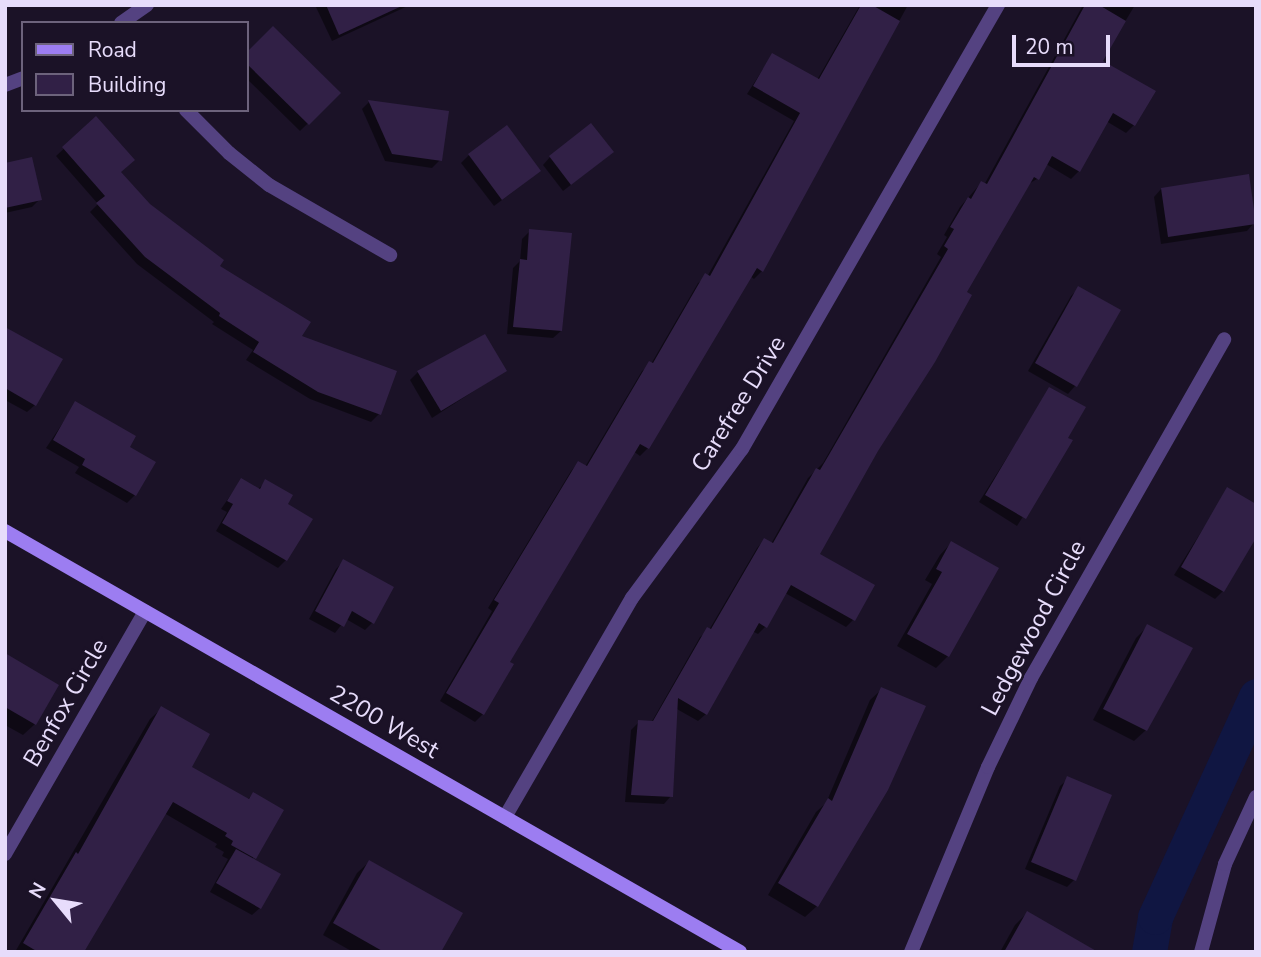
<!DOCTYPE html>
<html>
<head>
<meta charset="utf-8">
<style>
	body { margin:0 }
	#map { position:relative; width:1261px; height:957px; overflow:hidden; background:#1b1227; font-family:"Nunito Sans",sans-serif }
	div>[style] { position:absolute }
	.shadow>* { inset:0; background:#0007 }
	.canal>* { height:35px; margin:-17.5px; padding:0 17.5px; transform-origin:17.5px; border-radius:17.5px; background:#101642 }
	.building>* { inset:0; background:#312046 }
	.lane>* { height:14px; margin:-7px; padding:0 7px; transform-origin:7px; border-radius:7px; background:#544281 }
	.street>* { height:14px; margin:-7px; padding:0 7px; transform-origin:7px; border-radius:7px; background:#544281 }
	.secondary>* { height:14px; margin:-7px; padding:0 7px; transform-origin:7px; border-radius:7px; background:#9c7df1 }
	span { translate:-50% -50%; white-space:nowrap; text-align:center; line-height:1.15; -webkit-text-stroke:5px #1b1227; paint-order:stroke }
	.street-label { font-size:24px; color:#e7dcfb }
	.frame { position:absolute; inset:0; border:7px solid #e7dcfb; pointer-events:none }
	.legend { position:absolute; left:21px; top:21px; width:228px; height:91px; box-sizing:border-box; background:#1b1227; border:2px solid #6d637c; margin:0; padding:9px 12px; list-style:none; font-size:21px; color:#e7dcfb }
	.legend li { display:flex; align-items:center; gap:14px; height:35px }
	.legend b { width:35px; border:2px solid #6d637c }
	.north { position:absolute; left:21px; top:866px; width:70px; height:70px; -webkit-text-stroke:5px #1b1227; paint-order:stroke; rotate:300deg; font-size:19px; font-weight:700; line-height:28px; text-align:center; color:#e7dcfb }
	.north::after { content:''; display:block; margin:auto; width:24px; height:32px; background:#e7dcfb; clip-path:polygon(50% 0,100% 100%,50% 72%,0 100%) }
	.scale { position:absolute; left:1012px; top:35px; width:98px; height:32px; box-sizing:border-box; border:4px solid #e7dcfb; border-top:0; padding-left:9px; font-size:21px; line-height:24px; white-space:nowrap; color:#e7dcfb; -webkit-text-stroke:5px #1b1227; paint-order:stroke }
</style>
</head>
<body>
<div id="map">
	<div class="shadow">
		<i style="clip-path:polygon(315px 5px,410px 5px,332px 41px)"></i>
		<i style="clip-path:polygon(860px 5px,908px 5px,762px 271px,754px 279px,750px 276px,648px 448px,640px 456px,633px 451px,508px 663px,483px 714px,475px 722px,440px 701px,492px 611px,488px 608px,571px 471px,578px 463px,585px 467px,642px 371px,651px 364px,698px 283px,707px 277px,794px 121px,747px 94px,772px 55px,817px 80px)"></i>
		<i style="clip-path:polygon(1083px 5px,1135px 5px,1101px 62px,1134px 125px,1126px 133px,1106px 121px,1079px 171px,1071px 179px,1046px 164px,1037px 179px,1027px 185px,876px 450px,817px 554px,853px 620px,846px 627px,785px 593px,765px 627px,758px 634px,752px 631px,706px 714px,698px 721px,675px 708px,671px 796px,664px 804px,625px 802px,631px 730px,639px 722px,651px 723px,700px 637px,709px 630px,757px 548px,764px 540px,771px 544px,808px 478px,823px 463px,941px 257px,937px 254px,947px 237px,944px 235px,960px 207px,981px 183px,984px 185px)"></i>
		<i style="clip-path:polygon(273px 28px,339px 93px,300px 131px,247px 79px,247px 55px)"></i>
		<i style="clip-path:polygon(369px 102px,440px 160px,432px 168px,385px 161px,362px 109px)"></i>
		<i style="clip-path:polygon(96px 119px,119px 173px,148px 206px,379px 414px,371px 422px,310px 399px,246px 360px,253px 350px,212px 324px,214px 322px,137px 264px,90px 212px,98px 204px,56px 156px)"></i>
		<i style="clip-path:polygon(469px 155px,531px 178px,494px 206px,461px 163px)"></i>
		<i style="clip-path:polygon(550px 157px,604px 159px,563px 191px,543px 165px)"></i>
		<i style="clip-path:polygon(5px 164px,40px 199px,32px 207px,5px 213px)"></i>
		<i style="clip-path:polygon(1161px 189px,1254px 223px,1247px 231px,1161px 244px,1154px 197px)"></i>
		<i style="clip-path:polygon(530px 231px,561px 331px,553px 338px,507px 334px,513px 268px,520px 261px,522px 239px)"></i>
		<i style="clip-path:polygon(1079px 288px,1118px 311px,1075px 386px,1068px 394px,1028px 371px,1071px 296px)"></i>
		<i style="clip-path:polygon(5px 329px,35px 405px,27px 412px,5px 400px)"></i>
		<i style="clip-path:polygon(484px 336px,505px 371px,432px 418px,410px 380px,418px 372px)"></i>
		<i style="clip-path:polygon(1050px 389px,1066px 438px,1071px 441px,1017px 526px,979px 502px)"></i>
		<i style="clip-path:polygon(76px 403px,127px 448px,135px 495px,127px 503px,75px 473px,79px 467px,46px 448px)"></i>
		<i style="clip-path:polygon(241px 480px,258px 489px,266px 482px,285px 505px,286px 560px,278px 568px,216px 531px,227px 512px,221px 509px)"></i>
		<i style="clip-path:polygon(1228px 489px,1223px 591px,1215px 599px,1174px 575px)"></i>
		<i style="clip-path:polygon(951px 543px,997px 568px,948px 656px,936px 668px,897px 646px,932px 584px,925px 580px,940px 555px)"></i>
		<i style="clip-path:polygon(344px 561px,373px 622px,365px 630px,346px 619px,335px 633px,309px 619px,336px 569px)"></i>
		<i style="clip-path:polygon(1147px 627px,1146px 730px,1134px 741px,1093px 720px,1136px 638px)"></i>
		<i style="clip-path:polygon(5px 655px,35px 724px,23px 735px,5px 725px)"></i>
		<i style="clip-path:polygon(882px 689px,817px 906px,805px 917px,768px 895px,816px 812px,826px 803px,870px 700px)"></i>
		<i style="clip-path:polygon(161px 709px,189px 768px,247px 800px,253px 794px,253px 860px,260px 908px,252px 915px,210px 892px,228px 859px,222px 856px,224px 852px,215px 847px,217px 844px,164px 813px,82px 952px,15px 952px,150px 719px)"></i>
		<i style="clip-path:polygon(1068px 779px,1074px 880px,1067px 887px,1025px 869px,1060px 786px)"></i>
		<i style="clip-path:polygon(369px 862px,439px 952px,353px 952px,323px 935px,357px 873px)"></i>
		<i style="clip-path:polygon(1027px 913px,1061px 952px,1000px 952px,1015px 925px)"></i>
	</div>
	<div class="canal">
		<i style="left:1149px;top:952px;width:36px;rotate:-80deg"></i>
		<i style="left:1155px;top:917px;width:243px;rotate:-65.4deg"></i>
	</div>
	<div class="building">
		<i style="clip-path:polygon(326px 5px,404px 5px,339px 35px)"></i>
		<i style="clip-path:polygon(861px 5px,872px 5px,900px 21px,763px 272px,757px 268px,649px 449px,640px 444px,510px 662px,514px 664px,484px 715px,446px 693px,499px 603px,494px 600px,578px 461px,587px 466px,649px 361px,653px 363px,705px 273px,710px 276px,800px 113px,753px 86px,772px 53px,819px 79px)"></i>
		<i style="clip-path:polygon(1085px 5px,1099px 5px,1126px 21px,1103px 61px,1156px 91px,1135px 126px,1113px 113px,1080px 172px,1052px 156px,1039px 180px,1034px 177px,967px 292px,972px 295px,935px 362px,878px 451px,820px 554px,875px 585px,855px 621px,791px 585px,767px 628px,759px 623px,707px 715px,678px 698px,673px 797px,631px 795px,638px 720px,653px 721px,707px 627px,711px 629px,764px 538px,773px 543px,816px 468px,820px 470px,830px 453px,948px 249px,944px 246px,954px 229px,950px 227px,968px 197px,971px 199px,981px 181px,987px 184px)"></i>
		<i style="clip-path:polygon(273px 26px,341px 93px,309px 125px,247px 64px,247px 52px)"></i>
		<i style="clip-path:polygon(368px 100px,449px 111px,442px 161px,392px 154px)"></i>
		<i style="clip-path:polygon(96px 116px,135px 160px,121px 172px,150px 204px,224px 260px,220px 266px,311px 322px,302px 336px,397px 371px,381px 415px,318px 392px,253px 352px,259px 342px,219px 316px,220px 313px,145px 257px,96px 203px,105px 196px,62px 147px)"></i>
		<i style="clip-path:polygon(591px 123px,614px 152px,571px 185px,549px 156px)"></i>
		<i style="clip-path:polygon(507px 125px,541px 171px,502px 200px,468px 154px)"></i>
		<i style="clip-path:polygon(32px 157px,42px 200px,5px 208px,5px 163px)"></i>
		<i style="clip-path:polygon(1249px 174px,1256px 224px,1168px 237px,1161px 188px)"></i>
		<i style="clip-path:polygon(529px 229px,572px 233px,562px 331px,513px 327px,520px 259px,527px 260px)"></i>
		<i style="clip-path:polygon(1078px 286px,1121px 310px,1077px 387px,1035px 363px)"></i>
		<i style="clip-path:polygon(5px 327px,63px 359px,36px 406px,5px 388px)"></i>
		<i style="clip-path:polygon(485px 334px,507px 371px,441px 411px,417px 371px)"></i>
		<i style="clip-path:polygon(1049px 387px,1086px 407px,1068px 438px,1073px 440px,1026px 519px,985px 495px)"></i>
		<i style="clip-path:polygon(75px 401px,136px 436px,130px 447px,156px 462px,136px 496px,82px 465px,85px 459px,53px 440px)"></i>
		<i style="clip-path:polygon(241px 478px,260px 489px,265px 479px,293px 495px,288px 504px,313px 519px,287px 561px,222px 523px,233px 504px,227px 501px)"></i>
		<i style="clip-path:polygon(1227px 487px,1256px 504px,1256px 538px,1224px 592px,1181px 567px)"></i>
		<i style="clip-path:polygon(951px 541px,999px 568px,949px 657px,907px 634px,942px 572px,936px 569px)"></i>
		<i style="clip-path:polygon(343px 559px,394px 587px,374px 624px,352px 611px,344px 627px,315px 611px)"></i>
		<i style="clip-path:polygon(1147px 624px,1193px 648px,1147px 731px,1103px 709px)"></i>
		<i style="clip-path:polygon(5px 653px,59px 685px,36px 725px,5px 707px)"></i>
		<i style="clip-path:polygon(881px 687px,926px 706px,888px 790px,818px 907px,778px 883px,828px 798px,832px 801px)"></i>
		<i style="clip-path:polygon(161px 706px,210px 734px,192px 767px,249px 799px,253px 792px,284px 810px,256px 859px,231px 845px,233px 841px,225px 836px,227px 833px,173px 802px,84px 952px,38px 952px,23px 943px,76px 852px,78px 854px)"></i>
		<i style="clip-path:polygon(1067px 776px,1112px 795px,1076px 881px,1031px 862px)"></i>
		<i style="clip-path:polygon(236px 849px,281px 874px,261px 909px,216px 883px)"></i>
		<i style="clip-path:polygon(369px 860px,463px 913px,441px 952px,384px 952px,333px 923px)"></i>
		<i style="clip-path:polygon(1027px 911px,1098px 952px,1004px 952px)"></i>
	</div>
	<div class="lane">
		<i style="left:1201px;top:952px;width:91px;rotate:-74.7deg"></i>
		<i style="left:1225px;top:864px;width:74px;rotate:-65.2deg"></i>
	</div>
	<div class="street">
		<i style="left:121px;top:23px;width:32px;rotate:-35deg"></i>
		<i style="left:5px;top:85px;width:19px;rotate:-21deg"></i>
		<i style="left:186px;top:110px;width:61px;rotate:45deg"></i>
		<i style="left:229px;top:153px;width:51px;rotate:38.7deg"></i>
		<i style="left:269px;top:185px;width:140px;rotate:30deg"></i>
		<i style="left:505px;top:817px;width:253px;rotate:-59.9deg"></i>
		<i style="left:632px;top:598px;width:185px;rotate:-53.6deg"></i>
		<i style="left:742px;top:449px;width:513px;rotate:-60.03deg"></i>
		<i style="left:5px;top:854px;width:280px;rotate:-60deg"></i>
		<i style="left:911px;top:952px;width:200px;rotate:-67.4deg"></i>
		<i style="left:988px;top:767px;width:99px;rotate:-64.2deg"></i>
		<i style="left:1031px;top:678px;width:390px;rotate:-60.3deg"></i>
	</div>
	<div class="secondary">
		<i style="left:5px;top:531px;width:847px;rotate:29.8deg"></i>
	</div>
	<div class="street-label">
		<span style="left:739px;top:404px;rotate:-58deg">Carefree Drive</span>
		<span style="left:1034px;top:628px;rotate:-62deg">Ledgewood Circle</span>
		<span style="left:66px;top:703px;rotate:-60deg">Benfox Circle</span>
		<span style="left:384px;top:722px;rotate:30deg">2200 West</span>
	</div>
	<div class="frame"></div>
	<ul class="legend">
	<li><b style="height:9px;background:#9c7df1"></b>Road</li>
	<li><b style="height:19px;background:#312046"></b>Building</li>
	</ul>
	<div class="north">N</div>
	<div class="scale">20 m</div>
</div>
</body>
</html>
